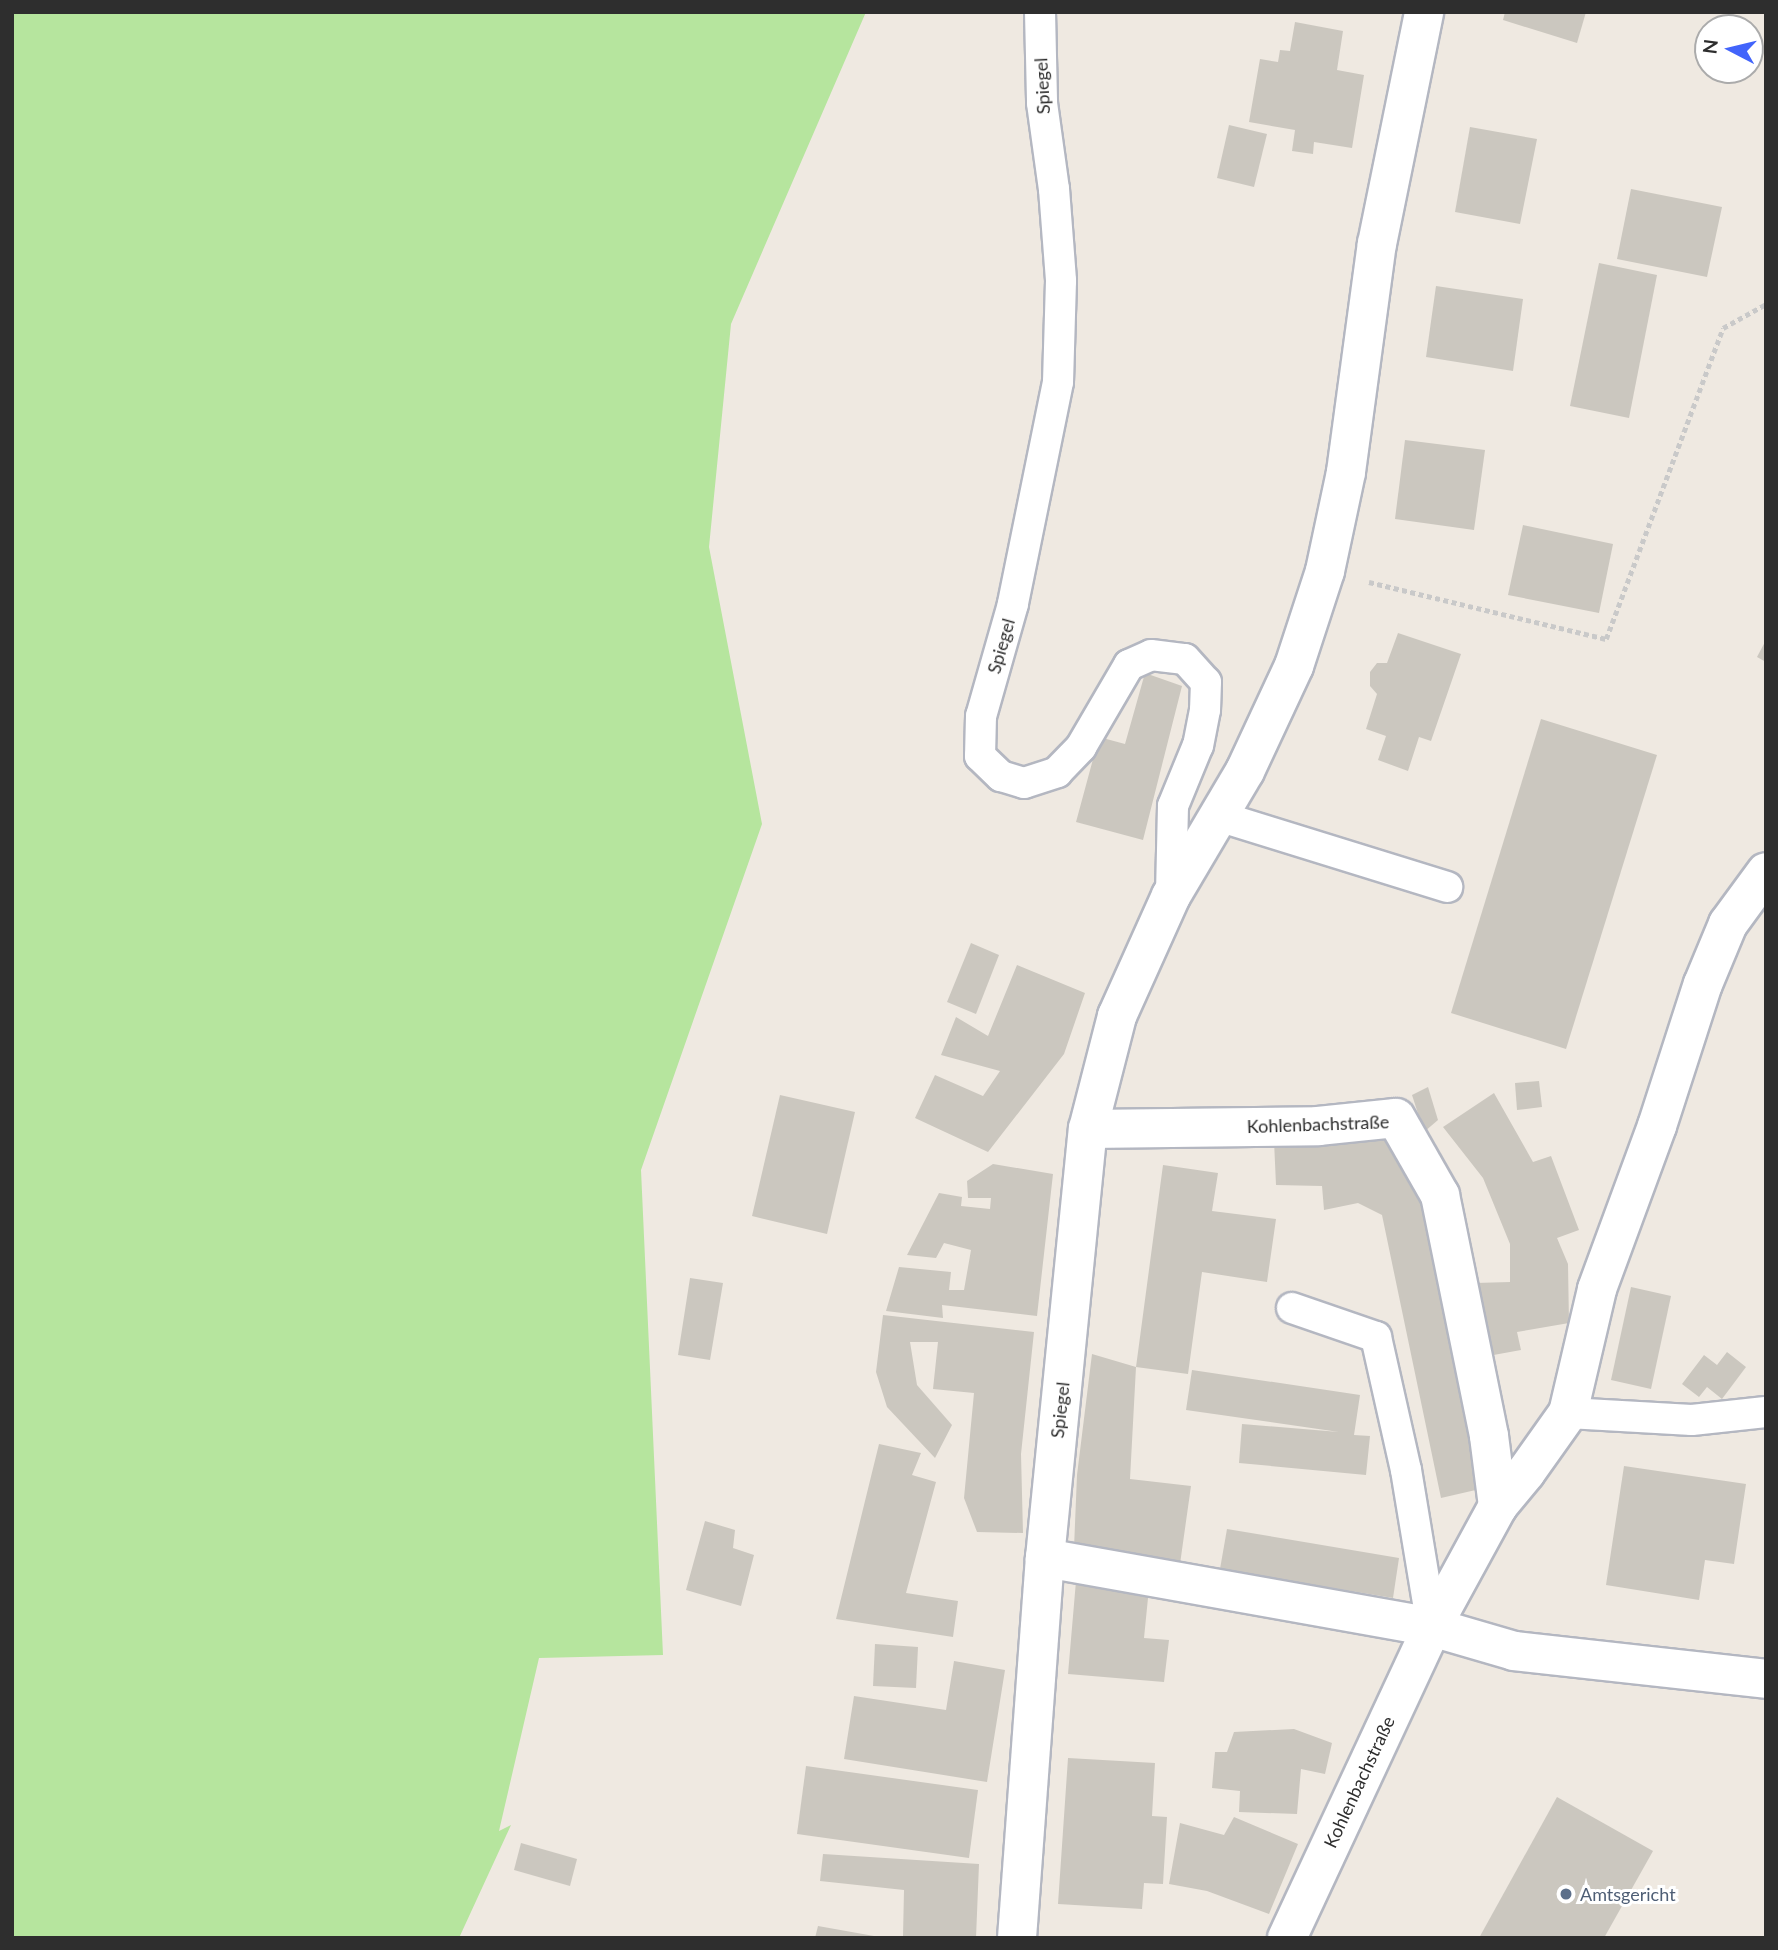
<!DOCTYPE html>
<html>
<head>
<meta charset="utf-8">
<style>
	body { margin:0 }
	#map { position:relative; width:1778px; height:1950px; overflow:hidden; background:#efe9e1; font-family:Lato,sans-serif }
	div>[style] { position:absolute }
	.green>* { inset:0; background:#b6e59e }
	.building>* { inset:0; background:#cbc7bf }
	.path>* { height:4.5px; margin-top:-2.25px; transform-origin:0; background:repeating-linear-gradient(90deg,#c9c9c9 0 5px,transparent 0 8.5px) }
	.roads { filter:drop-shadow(2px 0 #b4b7c1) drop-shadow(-2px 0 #b4b7c1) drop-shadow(0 2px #b4b7c1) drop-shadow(0 -2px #b4b7c1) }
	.lane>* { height:30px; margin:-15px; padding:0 15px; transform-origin:15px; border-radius:15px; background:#fff }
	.street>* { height:38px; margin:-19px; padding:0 19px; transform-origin:19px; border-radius:19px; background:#fff }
	.secondary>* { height:38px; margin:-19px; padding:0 19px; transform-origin:19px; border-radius:19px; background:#fff }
	.dots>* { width:19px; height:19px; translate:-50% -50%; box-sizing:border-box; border:4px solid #fff; border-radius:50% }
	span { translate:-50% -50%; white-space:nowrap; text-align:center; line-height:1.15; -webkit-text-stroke:6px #fff; paint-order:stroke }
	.street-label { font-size:18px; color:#2e2e2e }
	.service-label { font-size:18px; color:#4e5e75 }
	.left { translate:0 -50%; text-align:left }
	.frame { position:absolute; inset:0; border:14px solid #2e2e2e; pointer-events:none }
	.north { position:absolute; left:1694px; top:14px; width:70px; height:70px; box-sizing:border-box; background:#fff; border:2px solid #ababab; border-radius:50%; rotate:277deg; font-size:19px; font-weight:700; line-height:28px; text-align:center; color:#2e2e2e }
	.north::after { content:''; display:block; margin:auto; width:24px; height:32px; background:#4264fb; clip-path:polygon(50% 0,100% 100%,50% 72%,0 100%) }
</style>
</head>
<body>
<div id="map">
	<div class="green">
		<i style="clip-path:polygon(12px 12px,866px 12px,731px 324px,709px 547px,762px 824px,641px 1170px,663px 1655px,539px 1658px,499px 1831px,511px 1825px,459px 1938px,12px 1938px)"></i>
	</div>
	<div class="building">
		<i style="clip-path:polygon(1505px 12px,1586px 12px,1577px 43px,1503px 20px)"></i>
		<i style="clip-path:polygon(1295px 22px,1343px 31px,1337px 70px,1364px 75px,1352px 148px,1314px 142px,1313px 154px,1292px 151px,1295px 130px,1249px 122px,1260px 59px,1278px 62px,1280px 50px,1290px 51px)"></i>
		<i style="clip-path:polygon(1229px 125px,1267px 134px,1254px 187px,1217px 178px)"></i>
		<i style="clip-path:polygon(1470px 127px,1537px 139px,1520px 224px,1455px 212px)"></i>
		<i style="clip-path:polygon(1631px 189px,1722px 207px,1707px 277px,1617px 259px)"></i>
		<i style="clip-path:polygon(1599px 263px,1657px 275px,1629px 418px,1570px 406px)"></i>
		<i style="clip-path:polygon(1436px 286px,1523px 299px,1513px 371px,1426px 357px)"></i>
		<i style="clip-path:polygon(1405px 440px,1485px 450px,1474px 530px,1395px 519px)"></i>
		<i style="clip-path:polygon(1523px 525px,1613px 544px,1599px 613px,1508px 595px)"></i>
		<i style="clip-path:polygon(1398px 633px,1461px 654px,1431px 741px,1419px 737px,1408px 771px,1378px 760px,1386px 736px,1366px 729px,1377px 694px,1370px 686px,1370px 672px,1377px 663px,1387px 663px)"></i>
		<i style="clip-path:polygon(1766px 640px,1766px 662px,1757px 657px)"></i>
		<i style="clip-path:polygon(1145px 673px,1182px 686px,1143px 840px,1076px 822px,1099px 737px,1125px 744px)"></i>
		<i style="clip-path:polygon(1541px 719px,1657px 755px,1566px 1049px,1451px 1013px)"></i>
		<i style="clip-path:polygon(971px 943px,999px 955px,976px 1014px,947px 1002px)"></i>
		<i style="clip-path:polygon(1017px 965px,1085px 993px,1064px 1054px,988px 1152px,915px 1118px,935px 1075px,983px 1096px,1000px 1071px,941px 1055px,956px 1017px,988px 1036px)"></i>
		<i style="clip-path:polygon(1539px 1081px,1542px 1107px,1517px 1110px,1515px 1083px)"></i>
		<i style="clip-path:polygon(1428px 1087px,1438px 1120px,1424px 1132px,1412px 1095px)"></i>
		<i style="clip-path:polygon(1494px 1093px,1533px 1162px,1551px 1156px,1579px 1230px,1557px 1238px,1568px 1264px,1569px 1323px,1517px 1332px,1521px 1350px,1488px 1356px,1475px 1283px,1510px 1282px,1510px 1244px,1483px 1178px,1443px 1127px)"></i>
		<i style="clip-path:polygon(780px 1095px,855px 1112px,827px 1234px,752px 1216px)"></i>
		<i style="clip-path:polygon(1387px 1133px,1425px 1201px,1480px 1489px,1441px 1498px,1382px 1215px,1358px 1203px,1324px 1210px,1322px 1186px,1276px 1185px,1274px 1141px)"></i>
		<i style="clip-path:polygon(993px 1164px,1053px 1174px,1037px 1316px,942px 1305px,943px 1318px,886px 1311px,899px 1267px,951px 1272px,949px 1290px,964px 1290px,971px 1250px,944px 1243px,936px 1258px,907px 1255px,939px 1193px,962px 1197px,961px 1206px,990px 1209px,991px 1198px,968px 1198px,967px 1181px)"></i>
		<i style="clip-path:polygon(1163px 1165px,1218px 1173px,1212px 1211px,1276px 1219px,1267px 1282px,1202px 1272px,1188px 1374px,1136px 1367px)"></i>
		<i style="clip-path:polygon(690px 1278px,723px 1283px,710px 1360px,678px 1355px)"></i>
		<i style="clip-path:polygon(1631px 1287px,1671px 1296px,1651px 1389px,1611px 1380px)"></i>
		<i style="clip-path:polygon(883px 1315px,1034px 1332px,1021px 1454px,1023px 1533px,977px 1532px,964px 1498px,974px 1393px,933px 1389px,938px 1342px,910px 1342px,917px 1385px,952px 1425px,935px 1458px,887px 1407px,876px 1372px)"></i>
		<i style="clip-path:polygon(1727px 1352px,1746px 1367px,1722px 1399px,1707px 1387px,1699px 1397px,1682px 1384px,1704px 1355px,1717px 1365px)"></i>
		<i style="clip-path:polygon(1092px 1354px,1136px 1367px,1130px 1479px,1191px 1486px,1180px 1564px,1074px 1548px,1077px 1475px)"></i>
		<i style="clip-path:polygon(1192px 1370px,1360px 1395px,1354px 1435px,1370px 1436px,1366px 1475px,1239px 1463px,1242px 1424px,1339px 1432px,1186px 1410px)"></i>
		<i style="clip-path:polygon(879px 1444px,921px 1453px,912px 1475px,936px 1482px,906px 1593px,958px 1601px,953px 1637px,836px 1619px)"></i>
		<i style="clip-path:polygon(1624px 1466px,1746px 1484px,1734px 1564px,1705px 1560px,1699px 1600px,1606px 1585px)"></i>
		<i style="clip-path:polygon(705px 1521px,735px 1530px,733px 1548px,754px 1555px,741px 1606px,686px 1590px)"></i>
		<i style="clip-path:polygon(1227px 1529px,1399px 1558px,1393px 1598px,1220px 1569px)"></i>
		<i style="clip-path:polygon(1076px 1581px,1149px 1588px,1144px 1638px,1169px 1640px,1164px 1682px,1068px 1674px)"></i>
		<i style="clip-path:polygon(875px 1644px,918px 1647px,916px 1688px,873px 1686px)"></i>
		<i style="clip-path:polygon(954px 1661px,1005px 1670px,987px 1782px,844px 1759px,854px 1696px,946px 1710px)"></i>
		<i style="clip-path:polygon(1294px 1729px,1332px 1743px,1325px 1774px,1301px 1769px,1297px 1814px,1239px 1812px,1240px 1791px,1212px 1788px,1215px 1752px,1227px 1752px,1234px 1732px)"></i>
		<i style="clip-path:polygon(1068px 1758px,1155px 1763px,1152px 1816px,1167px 1817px,1163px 1884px,1144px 1883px,1142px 1909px,1058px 1904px)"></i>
		<i style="clip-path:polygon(806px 1766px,978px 1790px,969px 1858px,797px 1834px)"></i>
		<i style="clip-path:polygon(1557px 1797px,1653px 1851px,1604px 1938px,1479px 1938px)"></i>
		<i style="clip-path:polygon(1234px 1817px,1298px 1844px,1269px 1914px,1207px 1891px,1169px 1884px,1180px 1823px,1224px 1835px)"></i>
		<i style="clip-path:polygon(521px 1843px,577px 1859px,570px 1886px,514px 1870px)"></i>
		<i style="clip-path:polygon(823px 1854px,979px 1864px,976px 1938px,903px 1936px,904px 1890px,820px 1881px)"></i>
		<i style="clip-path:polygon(818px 1926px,874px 1936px,874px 1938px,815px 1938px)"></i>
	</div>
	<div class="path">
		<i style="left:1369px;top:582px;width:244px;rotate:13.5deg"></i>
		<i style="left:1606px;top:639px;width:332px;rotate:-69.4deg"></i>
		<i style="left:1723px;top:328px;width:49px;rotate:-29.2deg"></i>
	</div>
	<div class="roads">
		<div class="lane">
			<i style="left:1040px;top:12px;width:91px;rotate:88.7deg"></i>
			<i style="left:1042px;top:103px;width:87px;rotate:82.1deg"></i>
			<i style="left:1054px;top:189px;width:92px;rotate:85.6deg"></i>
			<i style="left:1061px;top:281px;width:101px;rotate:91.7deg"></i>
			<i style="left:1058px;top:382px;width:227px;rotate:101.5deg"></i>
			<i style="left:1013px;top:604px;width:116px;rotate:105.9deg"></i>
			<i style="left:981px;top:716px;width:40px;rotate:91.4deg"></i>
			<i style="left:980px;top:756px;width:29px;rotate:44deg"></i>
			<i style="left:1001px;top:776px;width:24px;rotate:17deg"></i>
			<i style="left:1024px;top:783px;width:35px;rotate:-18deg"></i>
			<i style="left:1057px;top:772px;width:35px;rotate:-46deg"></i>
			<i style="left:1081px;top:747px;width:95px;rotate:-59.7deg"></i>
			<i style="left:1129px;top:665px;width:24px;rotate:-24deg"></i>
			<i style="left:1151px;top:655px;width:34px;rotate:7deg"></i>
			<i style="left:1185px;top:659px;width:31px;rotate:48deg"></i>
			<i style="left:1206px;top:682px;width:28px;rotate:92deg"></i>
			<i style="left:1205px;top:710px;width:36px;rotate:101deg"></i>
			<i style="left:1198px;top:745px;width:66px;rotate:112.3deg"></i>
			<i style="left:1173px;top:806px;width:90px;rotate:91.3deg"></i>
			<i style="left:1218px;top:816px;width:240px;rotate:17.2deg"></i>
			<i style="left:1292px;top:1308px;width:89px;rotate:19deg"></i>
			<i style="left:1376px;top:1337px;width:136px;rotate:77.3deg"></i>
			<i style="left:1406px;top:1470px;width:159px;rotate:80.6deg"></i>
			<i style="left:1568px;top:1413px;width:124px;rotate:3.2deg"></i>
			<i style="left:1692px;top:1420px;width:74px;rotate:-6.2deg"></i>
		</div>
		<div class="street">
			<i style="left:1088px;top:1129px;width:230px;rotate:-0.7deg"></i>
			<i style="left:1318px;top:1126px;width:78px;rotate:-5.9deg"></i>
			<i style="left:1396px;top:1118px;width:89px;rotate:60.3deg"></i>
			<i style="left:1440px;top:1195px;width:246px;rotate:78.5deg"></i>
			<i style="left:1489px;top:1436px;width:71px;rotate:82.7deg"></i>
			<i style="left:1045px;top:1558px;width:393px;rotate:10.1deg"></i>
			<i style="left:1432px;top:1627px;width:85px;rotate:16.3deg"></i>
			<i style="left:1514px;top:1651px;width:254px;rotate:6.3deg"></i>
			<i style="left:1287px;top:1938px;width:343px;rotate:-65deg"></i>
			<i style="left:1432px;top:1627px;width:138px;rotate:-61.4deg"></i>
			<i style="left:1498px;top:1506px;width:44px;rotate:-50.5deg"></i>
			<i style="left:1526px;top:1472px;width:72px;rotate:-54.6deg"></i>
			<i style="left:1568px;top:1413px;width:127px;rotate:-76.8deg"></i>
			<i style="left:1597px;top:1289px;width:174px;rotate:-69.8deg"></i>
			<i style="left:1657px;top:1126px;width:149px;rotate:-72.1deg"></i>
			<i style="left:1703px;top:984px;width:65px;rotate:-67.4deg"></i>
			<i style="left:1728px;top:924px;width:64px;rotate:-53.8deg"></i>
		</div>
		<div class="secondary">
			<i style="left:1017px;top:1938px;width:381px;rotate:-85.8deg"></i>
			<i style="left:1045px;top:1558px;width:431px;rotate:-84.3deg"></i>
			<i style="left:1088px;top:1129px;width:117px;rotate:-75.6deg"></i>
			<i style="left:1117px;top:1016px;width:132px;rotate:-65.8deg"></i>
			<i style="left:1171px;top:896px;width:145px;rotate:-59.4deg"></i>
			<i style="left:1245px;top:771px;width:116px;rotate:-65deg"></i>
			<i style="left:1294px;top:666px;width:100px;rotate:-71.9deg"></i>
			<i style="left:1325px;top:571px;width:101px;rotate:-78deg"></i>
			<i style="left:1346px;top:472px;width:230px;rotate:-82.3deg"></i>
			<i style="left:1377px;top:244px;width:237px;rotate:-78.5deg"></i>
		</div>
	</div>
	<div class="dots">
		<i style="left:1566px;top:1894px;background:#5c6f8a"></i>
	</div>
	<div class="street-label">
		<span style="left:1042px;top:86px;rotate:-93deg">Spiegel</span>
		<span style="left:1001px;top:646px;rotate:-74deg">Spiegel</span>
		<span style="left:1318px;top:1124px;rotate:-2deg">Kohlenbachstraße</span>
		<span style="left:1060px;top:1410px;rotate:-84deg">Spiegel</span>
		<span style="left:1359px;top:1782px;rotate:-65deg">Kohlenbachstraße</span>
	</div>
	<div class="service-label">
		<span class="left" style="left:1580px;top:1894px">Amtsgericht</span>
	</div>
	<div class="frame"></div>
	<div class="north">N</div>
</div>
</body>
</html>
